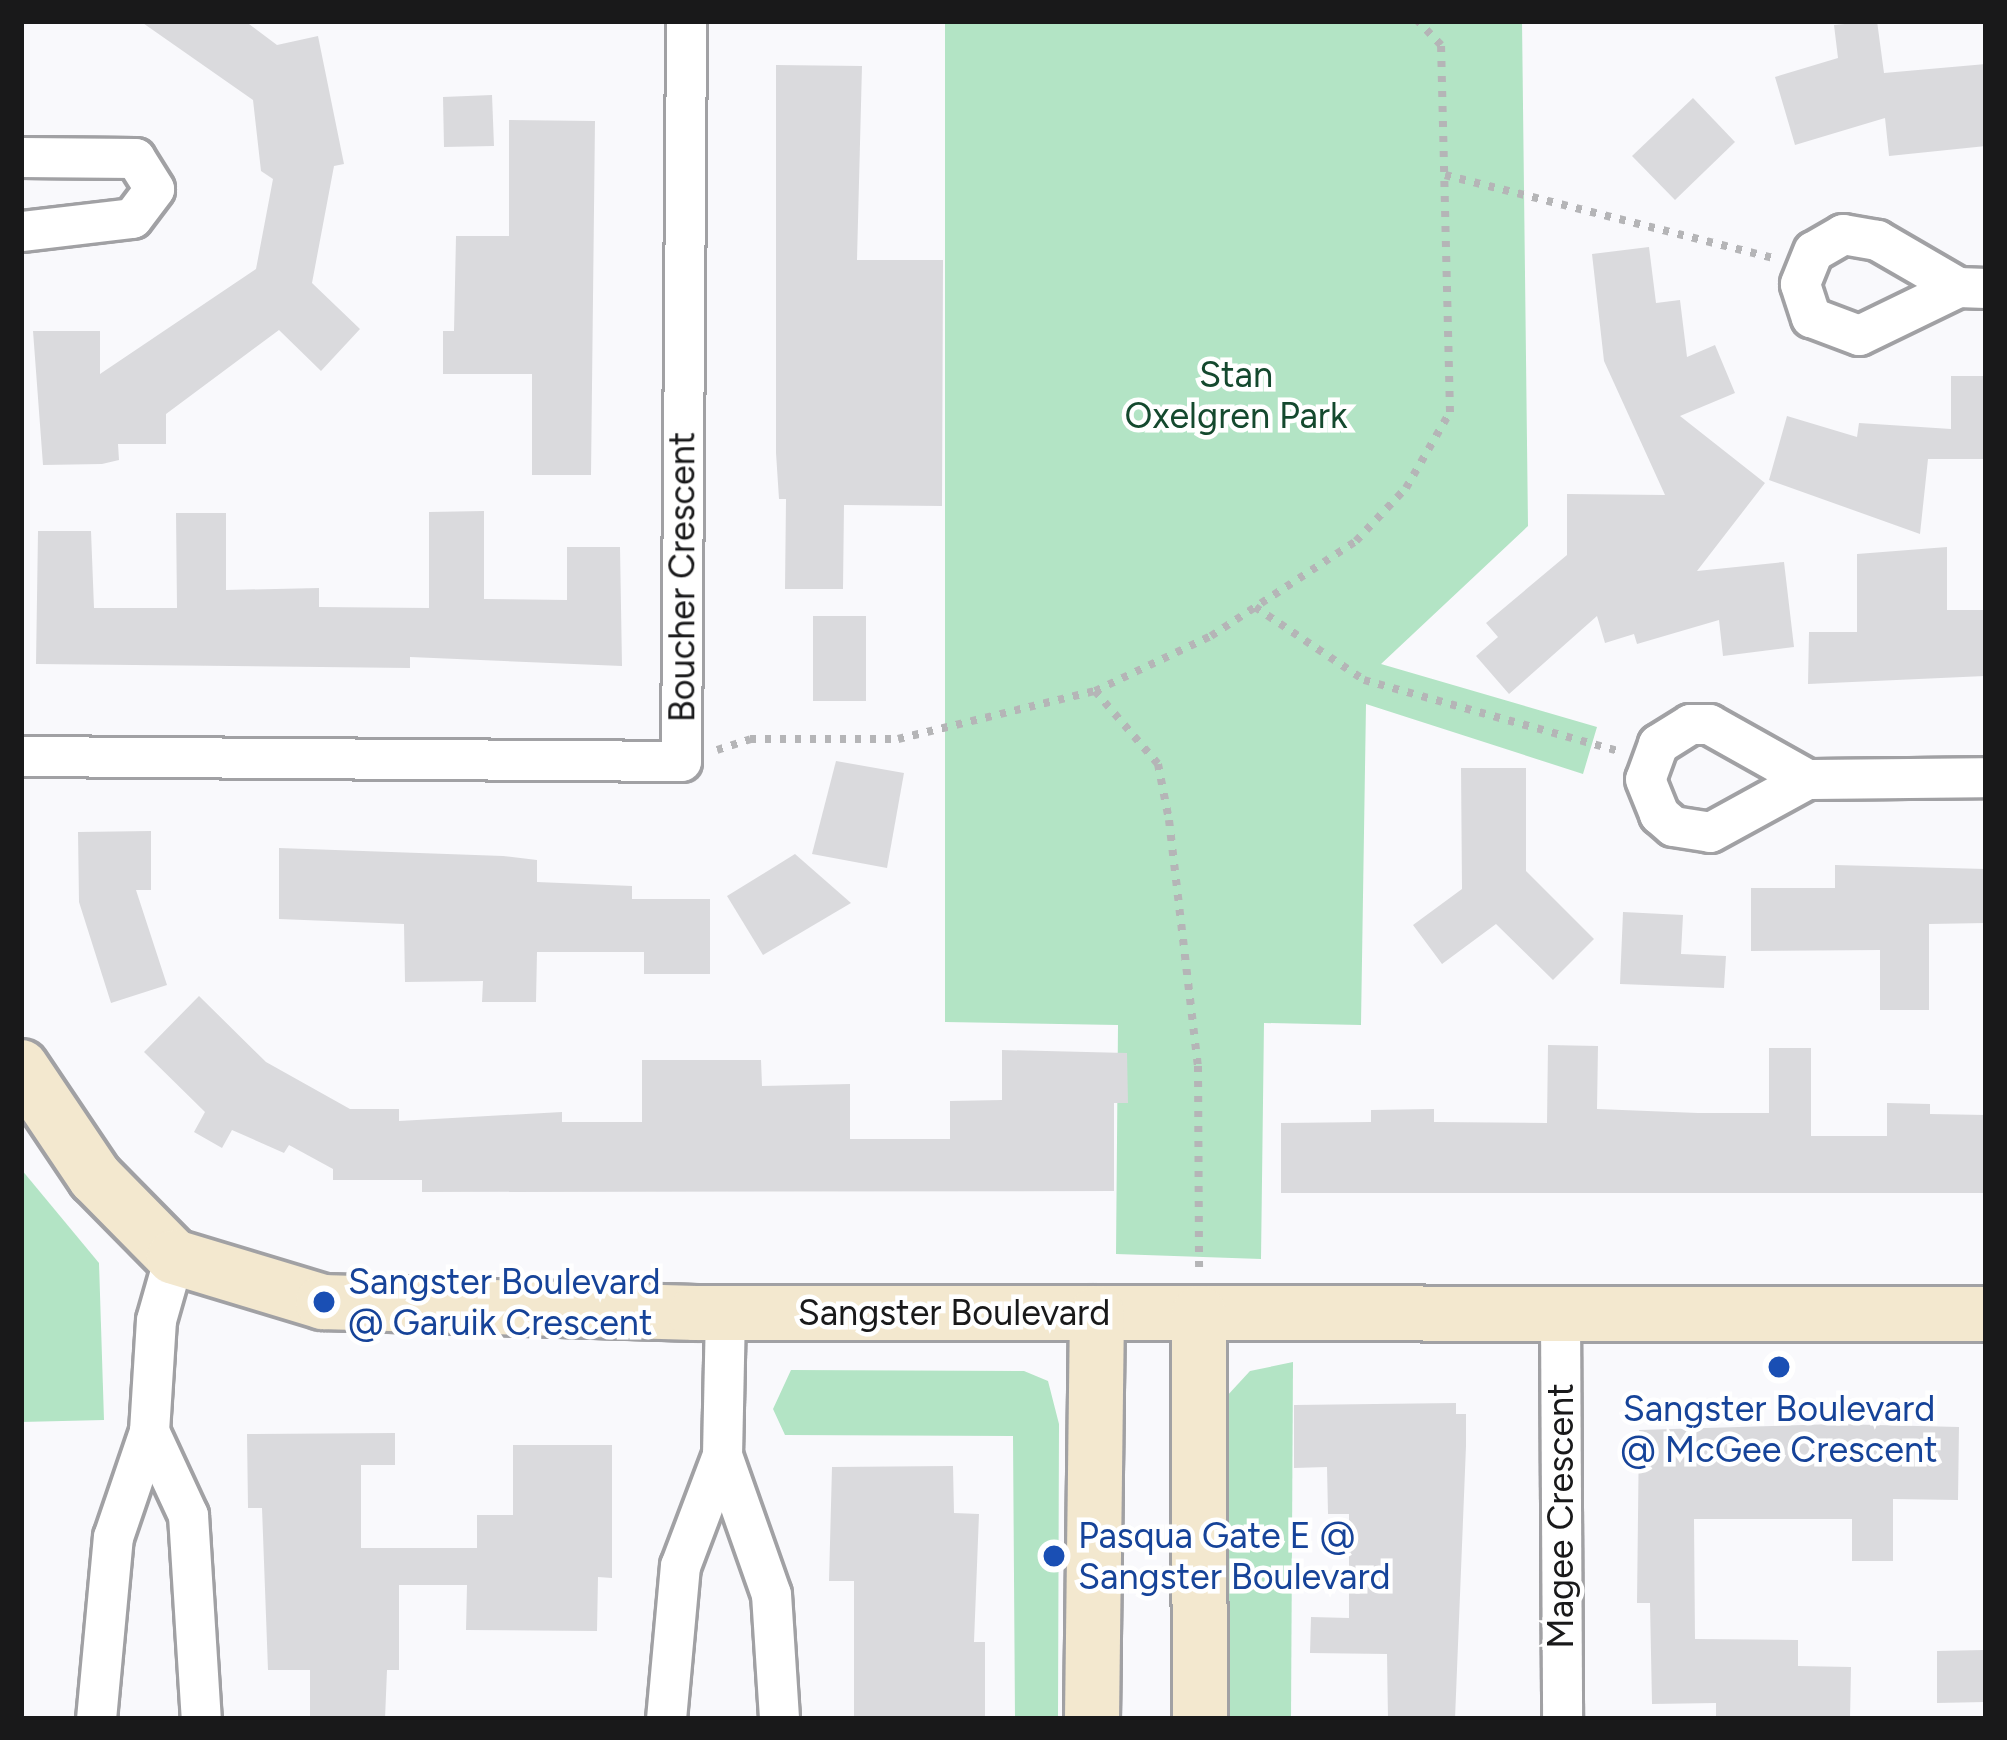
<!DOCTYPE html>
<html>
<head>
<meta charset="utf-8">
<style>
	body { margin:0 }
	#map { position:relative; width:2007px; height:1740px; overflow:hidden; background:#f9f9fc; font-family:Figtree,sans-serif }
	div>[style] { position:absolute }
	.green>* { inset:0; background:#b3e4c5 }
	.building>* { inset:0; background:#dadadd }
	.path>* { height:8px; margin-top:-4px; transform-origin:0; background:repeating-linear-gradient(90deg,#b5b5b7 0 6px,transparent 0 15px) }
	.roads { filter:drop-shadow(3px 0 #a1a1a4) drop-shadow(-3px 0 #a1a1a4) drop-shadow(0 3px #a1a1a4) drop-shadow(0 -3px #a1a1a4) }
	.street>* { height:39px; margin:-19.5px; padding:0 19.5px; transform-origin:19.5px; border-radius:19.5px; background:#fff }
	.secondary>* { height:54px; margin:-27px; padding:0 27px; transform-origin:27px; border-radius:27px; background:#f3e8cf }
	.dots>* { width:33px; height:33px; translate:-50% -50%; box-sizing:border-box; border:6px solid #fff; border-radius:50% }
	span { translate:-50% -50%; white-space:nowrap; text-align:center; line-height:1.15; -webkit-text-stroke:9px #fff; paint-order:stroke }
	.park-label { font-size:36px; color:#14492e }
	.street-label { font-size:36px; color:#19191a }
	.transit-label { font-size:36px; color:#164399 }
	.left { translate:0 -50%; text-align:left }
	.frame { position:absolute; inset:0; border:24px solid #19191a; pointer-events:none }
</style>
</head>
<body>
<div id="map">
	<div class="green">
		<i style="clip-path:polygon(945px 21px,1522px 21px,1528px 526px,1381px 664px,1597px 727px,1583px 774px,1366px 704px,1361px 1025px,1264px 1023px,1261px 1259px,1116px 1254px,1118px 1025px,945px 1022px)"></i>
		<i style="clip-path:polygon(21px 1169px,99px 1263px,104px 1420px,21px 1422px)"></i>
		<i style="clip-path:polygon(1293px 1362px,1291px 1719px,1223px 1719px,1226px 1397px,1250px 1371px)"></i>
		<i style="clip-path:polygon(791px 1370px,1024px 1371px,1048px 1381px,1059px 1424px,1058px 1719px,1015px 1719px,1013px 1436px,785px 1435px,773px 1409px)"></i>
	</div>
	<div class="building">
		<i style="clip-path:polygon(140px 21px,245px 21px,277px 45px,318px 36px,344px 164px,334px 166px,312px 283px,360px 329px,321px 371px,279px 330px,166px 414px,166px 444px,118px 444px,119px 460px,102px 464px,43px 465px,33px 331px,100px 331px,100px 374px,256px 269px,273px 179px,261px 171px,253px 100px)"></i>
		<i style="clip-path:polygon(1877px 21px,1884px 73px,1986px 64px,1986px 146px,1889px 156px,1885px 118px,1795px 145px,1775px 77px,1838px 58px,1834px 25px)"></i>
		<i style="clip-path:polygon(776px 65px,862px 66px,857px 260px,943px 260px,942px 506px,844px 505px,843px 589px,785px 589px,786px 499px,779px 499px,776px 453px)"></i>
		<i style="clip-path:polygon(492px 95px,494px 146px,444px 147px,443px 97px)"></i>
		<i style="clip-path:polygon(1693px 98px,1735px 142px,1675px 200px,1632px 156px)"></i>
		<i style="clip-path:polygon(509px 120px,595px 121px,591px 475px,532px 475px,532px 374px,443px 374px,443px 331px,454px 331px,456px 236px,509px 236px)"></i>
		<i style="clip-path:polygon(1649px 247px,1656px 303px,1680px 300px,1687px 357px,1715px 345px,1735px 393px,1680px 416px,1765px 483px,1697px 571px,1784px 562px,1794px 647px,1723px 656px,1719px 620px,1637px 644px,1634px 634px,1605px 643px,1597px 616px,1509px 694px,1476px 656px,1498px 637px,1486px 623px,1567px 555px,1567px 494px,1665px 495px,1604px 361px,1592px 254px)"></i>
		<i style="clip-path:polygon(1951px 376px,1986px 376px,1986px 459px,1928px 459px,1920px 534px,1769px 480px,1787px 416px,1857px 437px,1859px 423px,1951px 429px)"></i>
		<i style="clip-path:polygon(484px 511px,484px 599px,567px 600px,567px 547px,620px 547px,622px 666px,410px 657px,410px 668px,36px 664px,38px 531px,91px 531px,94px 608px,177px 608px,176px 513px,226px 513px,226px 590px,319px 588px,319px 607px,429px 608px,429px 512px)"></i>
		<i style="clip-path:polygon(1947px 547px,1947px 610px,1985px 610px,1985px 676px,1808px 684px,1809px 632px,1857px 632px,1857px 554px)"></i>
		<i style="clip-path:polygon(813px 616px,866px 616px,866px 701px,813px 701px)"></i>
		<i style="clip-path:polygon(836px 761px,904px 773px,887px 868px,812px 854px)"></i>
		<i style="clip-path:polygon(1461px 768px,1526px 768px,1526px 871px,1594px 939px,1553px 980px,1496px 924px,1442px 964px,1413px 925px,1462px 889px)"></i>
		<i style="clip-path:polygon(151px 831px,151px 890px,136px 890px,167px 985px,111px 1003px,79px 902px,78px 832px)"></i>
		<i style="clip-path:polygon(279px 848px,503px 856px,537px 860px,537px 882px,632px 886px,632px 899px,710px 899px,710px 974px,644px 974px,644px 952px,537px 952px,536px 1002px,482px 1002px,483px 981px,405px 982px,404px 924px,279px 919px)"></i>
		<i style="clip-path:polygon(795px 854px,851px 903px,763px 955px,727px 896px)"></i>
		<i style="clip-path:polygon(1835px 865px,1986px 869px,1986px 923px,1929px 924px,1929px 1010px,1880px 1010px,1880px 950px,1751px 951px,1751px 888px,1835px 888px)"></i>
		<i style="clip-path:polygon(1623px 912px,1683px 915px,1681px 954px,1726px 956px,1724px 988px,1620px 984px)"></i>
		<i style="clip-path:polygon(199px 996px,266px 1062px,350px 1109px,399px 1109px,399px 1121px,562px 1112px,562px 1122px,642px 1122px,642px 1060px,761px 1060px,762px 1086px,850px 1084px,850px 1139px,950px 1139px,950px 1101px,1002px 1100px,1002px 1050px,1127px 1053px,1128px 1103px,1114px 1103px,1114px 1191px,422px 1192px,422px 1180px,333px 1180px,333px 1169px,289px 1145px,284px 1153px,232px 1130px,222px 1148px,194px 1132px,205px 1112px,144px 1052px)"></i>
		<i style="clip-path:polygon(1548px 1045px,1598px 1046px,1597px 1109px,1698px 1113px,1769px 1113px,1769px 1048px,1811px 1048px,1811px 1136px,1887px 1136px,1887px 1103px,1930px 1104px,1930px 1114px,1986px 1115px,1986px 1193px,1281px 1193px,1281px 1123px,1371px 1122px,1371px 1110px,1434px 1109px,1434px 1122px,1547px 1123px)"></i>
		<i style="clip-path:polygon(1456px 1403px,1456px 1414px,1466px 1414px,1466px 1446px,1455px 1719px,1388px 1719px,1387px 1654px,1310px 1653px,1311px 1617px,1349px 1618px,1349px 1514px,1328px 1514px,1327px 1467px,1294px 1468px,1294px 1405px)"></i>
		<i style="clip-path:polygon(1836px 1424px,1959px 1427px,1958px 1500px,1893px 1499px,1893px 1561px,1852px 1561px,1852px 1519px,1694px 1519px,1695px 1639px,1798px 1640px,1798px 1666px,1851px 1667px,1850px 1719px,1716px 1719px,1716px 1703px,1652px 1704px,1650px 1603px,1637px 1603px,1639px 1430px)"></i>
		<i style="clip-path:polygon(395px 1433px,395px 1465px,361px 1465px,361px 1548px,477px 1548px,477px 1515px,513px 1515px,513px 1445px,612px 1445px,612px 1578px,598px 1577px,597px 1631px,466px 1630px,467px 1585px,399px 1585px,399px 1670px,387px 1670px,385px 1719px,310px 1719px,310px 1670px,268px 1670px,262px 1508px,248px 1508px,247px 1434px)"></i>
		<i style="clip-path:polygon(953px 1466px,954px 1513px,979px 1514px,974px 1642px,985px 1642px,985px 1719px,854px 1719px,854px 1581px,829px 1581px,832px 1467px)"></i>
		<i style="clip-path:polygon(1984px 1650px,1985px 1702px,1937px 1703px,1937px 1651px)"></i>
	</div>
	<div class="path">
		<i style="left:1445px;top:175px;width:338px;rotate:14.2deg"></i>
		<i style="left:1255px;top:607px;width:131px;rotate:33.8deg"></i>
		<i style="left:1364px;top:680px;width:264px;rotate:15.6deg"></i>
		<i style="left:1095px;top:691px;width:96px;rotate:49.2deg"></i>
		<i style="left:1158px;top:764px;width:57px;rotate:78.9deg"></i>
		<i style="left:1169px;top:820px;width:248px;rotate:83.3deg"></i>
		<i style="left:1198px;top:1066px;width:203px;rotate:89.7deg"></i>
		<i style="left:717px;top:750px;width:35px;rotate:-18deg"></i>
		<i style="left:750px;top:739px;width:148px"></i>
		<i style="left:898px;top:739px;width:203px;rotate:-13.7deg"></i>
		<i style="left:1095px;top:691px;width:128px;rotate:-25.4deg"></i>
		<i style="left:1211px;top:636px;width:173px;rotate:-33.2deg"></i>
		<i style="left:1356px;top:541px;width:73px;rotate:-46.7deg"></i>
		<i style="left:1406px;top:488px;width:88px;rotate:-59.9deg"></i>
		<i style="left:1450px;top:412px;width:367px;rotate:-91.4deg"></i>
		<i style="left:1441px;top:45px;width:33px;rotate:-134deg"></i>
	</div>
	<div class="roads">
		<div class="street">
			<i style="left:21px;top:157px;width:114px;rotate:0.5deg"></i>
			<i style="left:135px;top:158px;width:36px;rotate:58deg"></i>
			<i style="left:154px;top:189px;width:36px;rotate:127deg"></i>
			<i style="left:132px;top:218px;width:112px;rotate:173.3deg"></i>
			<i style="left:1958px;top:287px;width:94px;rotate:-149.9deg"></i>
			<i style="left:1877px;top:240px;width:35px;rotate:-170deg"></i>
			<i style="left:1843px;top:234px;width:34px;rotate:150deg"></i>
			<i style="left:1813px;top:251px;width:35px;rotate:112deg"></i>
			<i style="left:1800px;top:284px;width:35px;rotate:72deg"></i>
			<i style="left:1811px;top:317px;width:51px;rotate:20.6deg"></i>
			<i style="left:1859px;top:335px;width:110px;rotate:-25.9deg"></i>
			<i style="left:1958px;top:287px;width:28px;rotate:2deg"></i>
			<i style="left:21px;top:756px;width:660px;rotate:0.43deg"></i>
			<i style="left:681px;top:761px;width:740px;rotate:-89.61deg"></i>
			<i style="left:1807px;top:779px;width:112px;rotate:-150.7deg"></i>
			<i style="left:1709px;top:724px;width:19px;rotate:180deg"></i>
			<i style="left:1690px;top:724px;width:38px;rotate:148deg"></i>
			<i style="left:1658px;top:744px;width:37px;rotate:110deg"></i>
			<i style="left:1645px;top:779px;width:38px;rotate:68deg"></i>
			<i style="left:1659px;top:814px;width:18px;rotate:41deg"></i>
			<i style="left:1673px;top:826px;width:37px;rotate:9deg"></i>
			<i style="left:1710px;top:832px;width:111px;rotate:-28.7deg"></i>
			<i style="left:1807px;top:779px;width:179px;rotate:-0.6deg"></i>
			<i style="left:1560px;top:1313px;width:406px;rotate:89.7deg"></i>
			<i style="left:149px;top:1431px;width:93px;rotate:65.1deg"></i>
			<i style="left:188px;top:1515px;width:204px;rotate:86.4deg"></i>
			<i style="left:722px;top:1455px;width:147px;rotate:70.6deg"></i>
			<i style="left:771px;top:1594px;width:125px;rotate:86.3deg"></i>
			<i style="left:96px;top:1719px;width:183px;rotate:-84.7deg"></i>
			<i style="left:113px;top:1537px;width:112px;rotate:-71.2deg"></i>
			<i style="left:149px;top:1431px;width:111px;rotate:-86.4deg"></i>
			<i style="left:156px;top:1320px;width:66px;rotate:-74.1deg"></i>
			<i style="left:666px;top:1719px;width:154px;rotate:-84.8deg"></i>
			<i style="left:680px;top:1566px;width:119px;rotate:-69.3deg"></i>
			<i style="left:722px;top:1455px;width:142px;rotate:-88.8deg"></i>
		</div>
		<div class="secondary">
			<i style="left:21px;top:1067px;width:133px;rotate:56.1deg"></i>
			<i style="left:95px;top:1177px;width:112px;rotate:45.4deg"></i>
			<i style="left:174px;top:1257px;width:156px;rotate:16.8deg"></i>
			<i style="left:323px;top:1302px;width:372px;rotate:1.7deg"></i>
			<i style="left:695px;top:1313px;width:1291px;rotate:0.04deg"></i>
			<i style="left:1199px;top:1313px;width:406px;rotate:89.9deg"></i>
			<i style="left:1092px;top:1719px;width:406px;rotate:-89.3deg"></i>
		</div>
	</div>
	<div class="dots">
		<i style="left:324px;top:1302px;background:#1a4fb4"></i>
		<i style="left:1779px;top:1367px;background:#1a4fb4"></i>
		<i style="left:1054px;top:1556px;background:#1a4fb4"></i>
	</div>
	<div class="park-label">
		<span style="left:1236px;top:395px">Stan<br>Oxelgren Park</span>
	</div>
	<div class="street-label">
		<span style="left:682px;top:577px;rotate:-90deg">Boucher Crescent</span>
		<span style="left:954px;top:1313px">Sangster Boulevard</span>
		<span style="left:1561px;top:1516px;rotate:-90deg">Magee Crescent</span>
	</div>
	<div class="transit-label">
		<span class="left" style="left:348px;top:1302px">Sangster Boulevard<br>@ Garuik Crescent</span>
		<span style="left:1779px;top:1429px">Sangster Boulevard<br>@ McGee Crescent</span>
		<span class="left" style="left:1078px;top:1556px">Pasqua Gate E @<br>Sangster Boulevard</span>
	</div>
	<div class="frame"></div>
</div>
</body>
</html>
